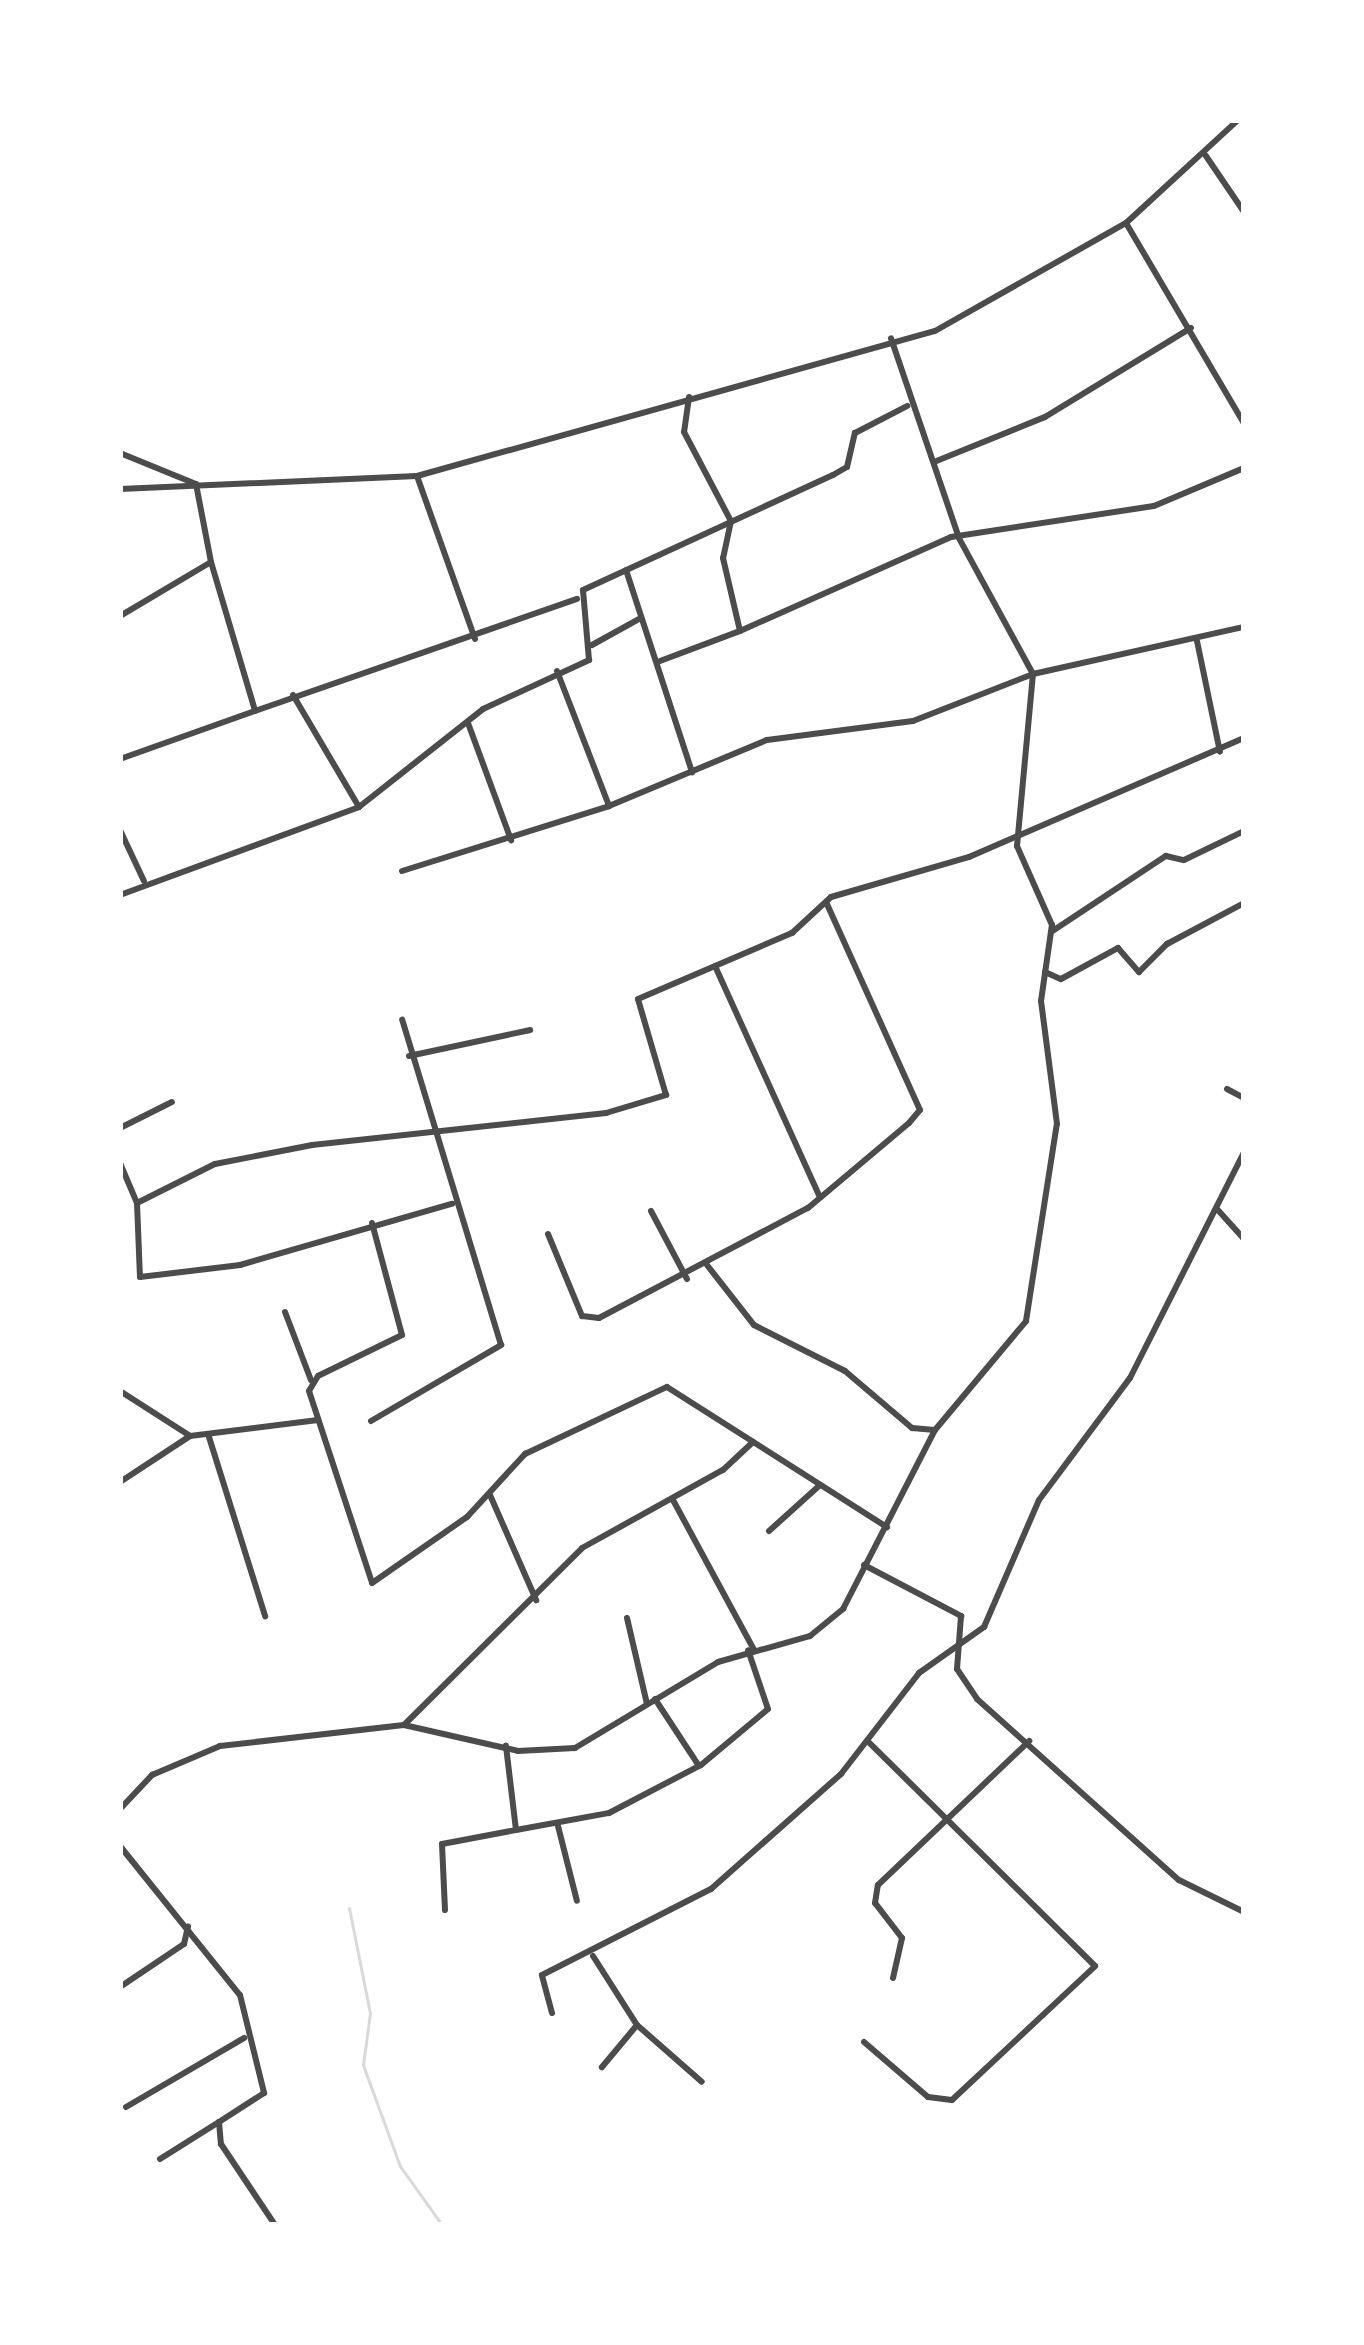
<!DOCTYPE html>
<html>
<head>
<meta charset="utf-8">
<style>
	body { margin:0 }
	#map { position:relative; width:1364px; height:2345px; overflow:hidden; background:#fff; font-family:"Varela Round",sans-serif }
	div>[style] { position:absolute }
	.stream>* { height:3px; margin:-1.5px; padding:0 1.5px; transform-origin:1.5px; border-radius:1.5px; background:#d9d9d9 }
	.minor>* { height:6px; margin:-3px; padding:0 3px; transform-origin:3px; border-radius:3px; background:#4c4c4c }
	span { translate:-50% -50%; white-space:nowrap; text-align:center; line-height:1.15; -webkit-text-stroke:12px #fff; paint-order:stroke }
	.frame { position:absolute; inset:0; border:123px solid #fff; pointer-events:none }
</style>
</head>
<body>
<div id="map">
	<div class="stream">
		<i style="left:349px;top:1908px;width:107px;rotate:78.7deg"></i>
		<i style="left:370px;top:2013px;width:52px;rotate:97.7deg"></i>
		<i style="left:363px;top:2065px;width:108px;rotate:69.9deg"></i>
		<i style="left:400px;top:2166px;width:72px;rotate:54.6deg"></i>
	</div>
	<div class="minor">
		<i style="left:1206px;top:156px;width:68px;rotate:55.8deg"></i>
		<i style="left:1126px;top:223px;width:232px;rotate:59.5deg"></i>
		<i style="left:689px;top:397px;width:35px;rotate:98deg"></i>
		<i style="left:684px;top:432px;width:101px;rotate:62.2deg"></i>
		<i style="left:731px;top:521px;width:38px;rotate:102deg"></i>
		<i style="left:723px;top:558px;width:75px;rotate:76.9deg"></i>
		<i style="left:740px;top:631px;width:231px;rotate:-24deg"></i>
		<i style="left:951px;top:537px;width:205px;rotate:-8.7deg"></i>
		<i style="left:1154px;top:506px;width:98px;rotate:-22.9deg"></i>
		<i style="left:120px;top:453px;width:82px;rotate:22.2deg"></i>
		<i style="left:196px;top:484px;width:79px;rotate:79.1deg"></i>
		<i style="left:211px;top:562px;width:106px;rotate:149.3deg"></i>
		<i style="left:934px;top:462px;width:120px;rotate:-22.1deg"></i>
		<i style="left:1045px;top:417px;width:171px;rotate:-31.4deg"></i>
		<i style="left:417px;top:476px;width:173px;rotate:70.4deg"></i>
		<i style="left:120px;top:489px;width:297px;rotate:-2.5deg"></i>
		<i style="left:417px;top:476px;width:538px;rotate:-15.64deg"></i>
		<i style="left:935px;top:331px;width:219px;rotate:-29.5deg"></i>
		<i style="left:1126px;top:223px;width:152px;rotate:-42.6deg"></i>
		<i style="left:211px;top:562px;width:155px;rotate:73.5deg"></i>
		<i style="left:255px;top:711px;width:341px;rotate:-19.2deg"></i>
		<i style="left:626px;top:570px;width:213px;rotate:71.9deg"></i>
		<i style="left:1197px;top:641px;width:113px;rotate:78.3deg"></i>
		<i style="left:592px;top:645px;width:56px;rotate:-28.9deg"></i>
		<i style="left:660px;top:661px;width:85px;rotate:-20.6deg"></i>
		<i style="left:557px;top:671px;width:145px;rotate:68.9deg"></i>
		<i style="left:293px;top:695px;width:130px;rotate:59.5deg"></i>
		<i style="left:468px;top:723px;width:125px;rotate:69.8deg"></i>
		<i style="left:120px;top:759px;width:143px;rotate:-19.6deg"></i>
		<i style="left:120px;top:830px;width:56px;rotate:64.8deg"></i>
		<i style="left:402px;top:871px;width:217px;rotate:-17.4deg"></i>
		<i style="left:609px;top:806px;width:171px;rotate:-22.7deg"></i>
		<i style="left:767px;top:740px;width:147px;rotate:-7.4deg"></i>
		<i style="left:913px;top:721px;width:129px;rotate:-21.4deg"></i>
		<i style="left:1033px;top:674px;width:216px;rotate:-12.6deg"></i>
		<i style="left:120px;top:895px;width:255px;rotate:-20.2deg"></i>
		<i style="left:359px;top:807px;width:158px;rotate:-38.3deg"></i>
		<i style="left:483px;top:709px;width:117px;rotate:-24.8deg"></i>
		<i style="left:589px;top:660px;width:70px;rotate:-94.9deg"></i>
		<i style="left:583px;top:590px;width:275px;rotate:-24.7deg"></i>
		<i style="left:833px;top:475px;width:16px;rotate:-30deg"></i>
		<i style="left:847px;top:467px;width:35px;rotate:-77deg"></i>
		<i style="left:855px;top:433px;width:59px;rotate:-27.4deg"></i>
		<i style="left:1051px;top:932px;width:138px;rotate:-33.5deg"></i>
		<i style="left:1166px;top:856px;width:18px;rotate:13deg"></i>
		<i style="left:1184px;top:860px;width:67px;rotate:-25.8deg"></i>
		<i style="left:715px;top:966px;width:254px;rotate:65.6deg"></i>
		<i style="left:1045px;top:972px;width:17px;rotate:24deg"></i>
		<i style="left:1061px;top:979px;width:65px;rotate:-28.5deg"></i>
		<i style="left:1118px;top:948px;width:32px;rotate:49deg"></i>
		<i style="left:1139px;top:972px;width:40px;rotate:-45deg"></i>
		<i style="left:1167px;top:944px;width:87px;rotate:-28deg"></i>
		<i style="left:409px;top:1056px;width:124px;rotate:-12.1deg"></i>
		<i style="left:1227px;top:1089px;width:19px;rotate:28deg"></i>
		<i style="left:120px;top:1128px;width:58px;rotate:-26.6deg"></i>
		<i style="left:120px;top:1163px;width:43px;rotate:67deg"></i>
		<i style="left:137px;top:1203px;width:74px;rotate:87.7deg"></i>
		<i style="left:140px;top:1277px;width:101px;rotate:-6.8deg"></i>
		<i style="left:240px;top:1265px;width:221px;rotate:-16.1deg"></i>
		<i style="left:137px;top:1203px;width:87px;rotate:-26.6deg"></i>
		<i style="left:215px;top:1164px;width:99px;rotate:-11.1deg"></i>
		<i style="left:312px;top:1145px;width:296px;rotate:-6.2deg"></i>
		<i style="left:606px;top:1113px;width:63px;rotate:-16.7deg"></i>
		<i style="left:666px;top:1095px;width:100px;rotate:-106.3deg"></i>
		<i style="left:638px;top:999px;width:168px;rotate:-23.2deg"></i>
		<i style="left:792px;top:933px;width:53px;rotate:-42.7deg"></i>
		<i style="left:831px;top:897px;width:144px;rotate:-16.2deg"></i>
		<i style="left:969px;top:857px;width:300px;rotate:-23.4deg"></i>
		<i style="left:1217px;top:1209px;width:40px;rotate:48deg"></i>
		<i style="left:651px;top:1211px;width:77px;rotate:62.1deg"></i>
		<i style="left:372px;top:1223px;width:116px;rotate:75deg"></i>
		<i style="left:402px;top:1335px;width:93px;rotate:154deg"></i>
		<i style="left:318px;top:1376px;width:17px;rotate:121deg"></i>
		<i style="left:309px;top:1391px;width:202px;rotate:71.8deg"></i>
		<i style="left:372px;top:1583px;width:116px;rotate:-34.8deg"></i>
		<i style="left:467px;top:1517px;width:86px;rotate:-47.4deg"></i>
		<i style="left:525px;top:1454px;width:157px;rotate:-25.3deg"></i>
		<i style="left:667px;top:1387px;width:261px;rotate:32.5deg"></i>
		<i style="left:548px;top:1234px;width:89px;rotate:67.5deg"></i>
		<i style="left:582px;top:1316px;width:17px;rotate:7deg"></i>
		<i style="left:599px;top:1318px;width:236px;rotate:-27.8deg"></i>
		<i style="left:808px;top:1208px;width:132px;rotate:-40.1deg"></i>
		<i style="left:909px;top:1123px;width:17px;rotate:-50deg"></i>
		<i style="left:920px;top:1110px;width:228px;rotate:-114.3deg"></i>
		<i style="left:707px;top:1265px;width:76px;rotate:51.9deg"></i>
		<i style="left:754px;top:1325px;width:102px;rotate:26.8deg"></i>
		<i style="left:845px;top:1371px;width:88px;rotate:40.4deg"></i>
		<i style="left:912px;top:1428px;width:23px;rotate:5deg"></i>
		<i style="left:285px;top:1312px;width:73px;rotate:69.1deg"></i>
		<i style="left:120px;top:1391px;width:83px;rotate:32.7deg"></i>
		<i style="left:371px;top:1421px;width:151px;rotate:-30.3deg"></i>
		<i style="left:501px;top:1345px;width:340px;rotate:-106.9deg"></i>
		<i style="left:209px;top:1437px;width:188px;rotate:72.6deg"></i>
		<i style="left:120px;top:1482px;width:84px;rotate:-33.3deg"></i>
		<i style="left:190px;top:1436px;width:129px;rotate:-7.1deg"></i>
		<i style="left:490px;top:1495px;width:115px;rotate:66.3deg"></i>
		<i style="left:673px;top:1500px;width:170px;rotate:61.6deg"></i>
		<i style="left:769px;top:1531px;width:69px;rotate:-42deg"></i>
		<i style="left:864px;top:1565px;width:110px;rotate:27.7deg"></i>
		<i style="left:961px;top:1616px;width:53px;rotate:94.3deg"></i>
		<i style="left:957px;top:1669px;width:36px;rotate:56deg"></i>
		<i style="left:977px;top:1699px;width:271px;rotate:41.9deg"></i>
		<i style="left:1179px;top:1880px;width:72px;rotate:26.2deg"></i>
		<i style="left:627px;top:1618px;width:88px;rotate:76.9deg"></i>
		<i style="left:655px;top:1699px;width:80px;rotate:56.7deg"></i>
		<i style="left:405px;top:1724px;width:250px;rotate:-44.8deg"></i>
		<i style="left:582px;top:1548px;width:161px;rotate:-29deg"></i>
		<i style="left:723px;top:1470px;width:41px;rotate:-43deg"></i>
		<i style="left:120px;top:1809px;width:47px;rotate:-46.7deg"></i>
		<i style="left:152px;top:1775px;width:74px;rotate:-23.1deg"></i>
		<i style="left:220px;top:1746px;width:185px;rotate:-6.5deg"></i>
		<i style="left:404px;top:1725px;width:117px;rotate:12.8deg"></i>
		<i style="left:518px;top:1751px;width:57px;rotate:-3deg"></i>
		<i style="left:575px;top:1748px;width:167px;rotate:-31deg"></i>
		<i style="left:718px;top:1662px;width:96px;rotate:-15.8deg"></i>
		<i style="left:810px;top:1636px;width:43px;rotate:-39.3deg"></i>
		<i style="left:843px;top:1609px;width:201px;rotate:-62.8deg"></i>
		<i style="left:935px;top:1430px;width:142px;rotate:-50.1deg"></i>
		<i style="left:1026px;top:1321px;width:199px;rotate:-81.1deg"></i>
		<i style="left:1057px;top:1124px;width:124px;rotate:-97.4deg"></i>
		<i style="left:1041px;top:1001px;width:77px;rotate:-81.8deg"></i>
		<i style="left:1052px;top:925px;width:86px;rotate:-113.9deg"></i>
		<i style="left:1017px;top:846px;width:173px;rotate:-84.7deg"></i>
		<i style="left:1033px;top:674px;width:155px;rotate:-118.6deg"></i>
		<i style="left:959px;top:538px;width:211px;rotate:-108.8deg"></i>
		<i style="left:558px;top:1826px;width:77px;rotate:75.8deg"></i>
		<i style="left:516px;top:1830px;width:95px;rotate:-10.4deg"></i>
		<i style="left:609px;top:1813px;width:104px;rotate:-27.6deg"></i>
		<i style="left:701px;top:1765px;width:87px;rotate:-39.9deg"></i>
		<i style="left:768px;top:1709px;width:62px;rotate:-108.7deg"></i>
		<i style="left:120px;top:1846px;width:191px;rotate:51.2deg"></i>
		<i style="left:240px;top:1995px;width:101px;rotate:76.2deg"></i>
		<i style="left:264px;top:2093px;width:54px;rotate:147.2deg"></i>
		<i style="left:219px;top:2122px;width:22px;rotate:85deg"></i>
		<i style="left:221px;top:2144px;width:97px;rotate:56.3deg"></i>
		<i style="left:445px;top:1910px;width:66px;rotate:-92.6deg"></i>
		<i style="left:442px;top:1844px;width:75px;rotate:-10.7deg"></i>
		<i style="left:516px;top:1830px;width:85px;rotate:-96.8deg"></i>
		<i style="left:593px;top:1956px;width:82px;rotate:57.5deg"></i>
		<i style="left:637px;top:2025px;width:55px;rotate:129.8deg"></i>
		<i style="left:893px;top:1978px;width:41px;rotate:-77.3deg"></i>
		<i style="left:902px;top:1938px;width:44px;rotate:-127.6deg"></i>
		<i style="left:875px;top:1903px;width:18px;rotate:-81deg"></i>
		<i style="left:878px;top:1885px;width:209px;rotate:-43.6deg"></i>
		<i style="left:120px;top:1987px;width:77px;rotate:-33.9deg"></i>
		<i style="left:184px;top:1944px;width:18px;rotate:-77deg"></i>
		<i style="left:552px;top:2013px;width:39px;rotate:-105deg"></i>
		<i style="left:542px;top:1975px;width:190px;rotate:-27deg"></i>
		<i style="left:711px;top:1889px;width:174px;rotate:-41.5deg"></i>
		<i style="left:841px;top:1774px;width:128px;rotate:-52.3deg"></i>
		<i style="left:919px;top:1673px;width:80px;rotate:-35.3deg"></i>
		<i style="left:984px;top:1627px;width:138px;rotate:-66.6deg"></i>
		<i style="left:1039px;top:1500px;width:152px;rotate:-53.3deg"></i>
		<i style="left:1130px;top:1378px;width:253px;rotate:-63.2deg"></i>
		<i style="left:637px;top:2025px;width:86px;rotate:41.2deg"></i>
		<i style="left:864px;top:2042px;width:84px;rotate:40.7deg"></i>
		<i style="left:928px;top:2097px;width:24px;rotate:7deg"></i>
		<i style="left:952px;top:2100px;width:196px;rotate:-43.1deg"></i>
		<i style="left:1095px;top:1966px;width:317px;rotate:-135.3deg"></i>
		<i style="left:126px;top:2107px;width:137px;rotate:-30.3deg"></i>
		<i style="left:160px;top:2159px;width:70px;rotate:-32.1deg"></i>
	</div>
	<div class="frame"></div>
</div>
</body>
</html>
